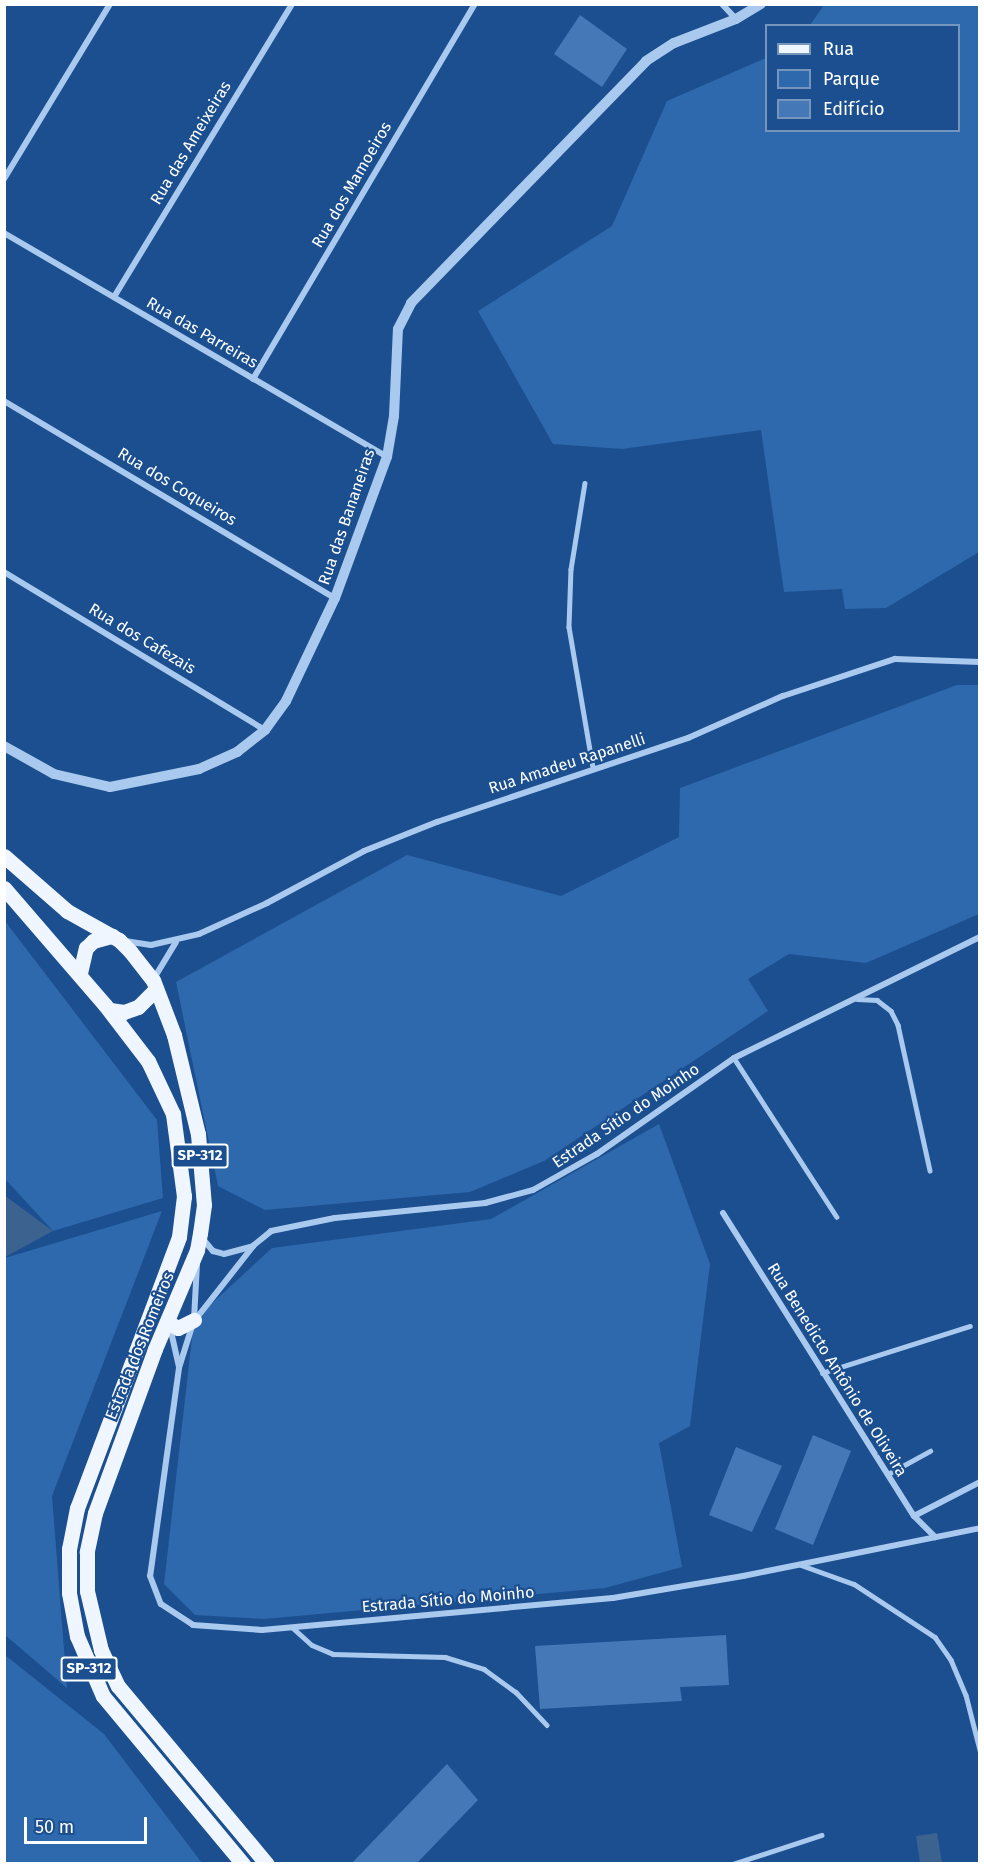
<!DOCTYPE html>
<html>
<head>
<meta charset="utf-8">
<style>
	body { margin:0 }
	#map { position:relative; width:984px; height:1868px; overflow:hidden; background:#1b4f8f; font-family:"Fira Sans",sans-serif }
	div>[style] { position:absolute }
	.green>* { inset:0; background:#2e69ad }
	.water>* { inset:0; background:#3c6290 }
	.building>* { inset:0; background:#4478b7 }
	.service>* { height:4.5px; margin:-2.25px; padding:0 2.25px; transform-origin:2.25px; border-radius:2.25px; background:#a9c9ee }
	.minor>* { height:6px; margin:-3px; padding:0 3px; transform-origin:3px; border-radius:3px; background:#a9c9ee }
	.tertiary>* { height:10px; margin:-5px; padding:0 5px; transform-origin:5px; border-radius:5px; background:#a9c9ee }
	.primary>* { height:15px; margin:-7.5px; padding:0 7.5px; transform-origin:7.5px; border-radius:7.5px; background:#f0f6ff }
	span { translate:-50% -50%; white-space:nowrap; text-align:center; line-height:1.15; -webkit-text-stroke:4.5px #1b4f8f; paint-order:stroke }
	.shield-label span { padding:2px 4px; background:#1b4f8f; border:2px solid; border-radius:4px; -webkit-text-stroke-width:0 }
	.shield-label { font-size:15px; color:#fff; font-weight:700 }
	.street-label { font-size:16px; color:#fff }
	.frame { position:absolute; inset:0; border:6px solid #fff; pointer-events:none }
	.legend { position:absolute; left:765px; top:24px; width:195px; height:108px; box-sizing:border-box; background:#1b4f8f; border:2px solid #7695bc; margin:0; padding:8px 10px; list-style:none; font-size:18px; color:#fff }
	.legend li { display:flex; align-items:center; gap:12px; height:30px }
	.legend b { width:30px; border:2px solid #7695bc }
	.scale { position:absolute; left:24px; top:1817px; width:123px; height:27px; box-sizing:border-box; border:3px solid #fff; border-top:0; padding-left:8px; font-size:18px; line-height:21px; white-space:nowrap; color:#fff; -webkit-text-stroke:4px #1b4f8f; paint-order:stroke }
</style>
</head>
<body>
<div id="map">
	<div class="green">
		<i style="clip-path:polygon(824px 5px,979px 5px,979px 552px,886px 608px,845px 609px,842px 589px,784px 592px,761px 430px,622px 449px,553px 444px,478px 311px,612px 226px,667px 101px,766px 58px,766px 130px,958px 130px,958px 26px,810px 25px)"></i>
		<i style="clip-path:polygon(957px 685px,979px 685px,979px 914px,866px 963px,789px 954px,748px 979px,768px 1011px,544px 1161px,470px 1192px,265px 1210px,218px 1186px,176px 982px,407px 855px,561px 896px,679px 837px,680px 788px)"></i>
		<i style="clip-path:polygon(5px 921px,157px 1120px,163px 1198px,53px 1231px,5px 1179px)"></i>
		<i style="clip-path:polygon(659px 1124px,710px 1264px,690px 1426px,659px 1443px,682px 1567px,605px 1588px,264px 1619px,195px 1615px,164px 1584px,194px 1320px,272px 1248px,491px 1219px)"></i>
		<i style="clip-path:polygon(162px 1211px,52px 1496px,67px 1688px,5px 1635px,5px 1258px)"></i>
		<i style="clip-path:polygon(5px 1655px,104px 1734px,202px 1863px,5px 1863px)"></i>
	</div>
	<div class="water">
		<i style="clip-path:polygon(4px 1195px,53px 1231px,5px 1257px,4px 1257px)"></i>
		<i style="clip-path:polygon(937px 1833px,942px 1863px,920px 1863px,916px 1836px)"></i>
	</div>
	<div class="building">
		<i style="clip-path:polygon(580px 15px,627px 49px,602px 87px,554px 54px)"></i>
		<i style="clip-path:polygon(813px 1435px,851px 1451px,813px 1545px,775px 1529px)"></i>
		<i style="clip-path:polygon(736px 1447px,782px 1466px,752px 1532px,709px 1515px)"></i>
		<i style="clip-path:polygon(726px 1635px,729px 1685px,680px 1687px,682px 1701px,540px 1709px,535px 1646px)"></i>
		<i style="clip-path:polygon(447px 1764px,478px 1800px,416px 1864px,351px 1864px)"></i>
	</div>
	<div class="service">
		<i style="left:585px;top:483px;width:87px;rotate:99.2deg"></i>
		<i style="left:571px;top:569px;width:58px;rotate:92deg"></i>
		<i style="left:569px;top:627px;width:142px;rotate:80.3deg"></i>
		<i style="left:857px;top:999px;width:20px;rotate:3deg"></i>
		<i style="left:877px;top:1000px;width:18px;rotate:38deg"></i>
		<i style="left:891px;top:1011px;width:16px;rotate:63deg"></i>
		<i style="left:898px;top:1025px;width:149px;rotate:77.6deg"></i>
		<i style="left:734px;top:1058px;width:189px;rotate:57.1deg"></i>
		<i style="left:822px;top:1373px;width:155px;rotate:-17.6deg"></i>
		<i style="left:888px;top:1474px;width:48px;rotate:-28.7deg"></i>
		<i style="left:801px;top:1565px;width:56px;rotate:19.7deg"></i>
		<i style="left:854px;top:1584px;width:97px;rotate:33.2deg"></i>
		<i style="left:935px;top:1637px;width:28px;rotate:55deg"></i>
		<i style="left:951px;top:1660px;width:38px;rotate:67deg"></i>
		<i style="left:966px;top:1695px;width:57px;rotate:75.7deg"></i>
		<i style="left:293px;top:1628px;width:25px;rotate:42deg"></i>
		<i style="left:312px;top:1645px;width:23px;rotate:23deg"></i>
		<i style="left:333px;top:1654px;width:112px;rotate:1.5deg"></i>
		<i style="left:445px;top:1657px;width:41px;rotate:17.1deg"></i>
		<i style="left:484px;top:1669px;width:39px;rotate:36deg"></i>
		<i style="left:516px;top:1692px;width:45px;rotate:46.8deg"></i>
		<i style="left:733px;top:1864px;width:93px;rotate:-18.2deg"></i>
	</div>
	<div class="minor">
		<i style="left:722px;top:4px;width:21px;rotate:47deg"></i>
		<i style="left:4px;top:179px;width:205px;rotate:-58.8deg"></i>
		<i style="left:4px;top:233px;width:444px;rotate:30.3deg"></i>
		<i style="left:114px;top:297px;width:343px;rotate:-58.7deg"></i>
		<i style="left:253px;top:379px;width:436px;rotate:-59.4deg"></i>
		<i style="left:4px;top:401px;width:385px;rotate:30.8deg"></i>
		<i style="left:4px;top:572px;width:305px;rotate:31.2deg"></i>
		<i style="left:125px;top:941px;width:26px;rotate:9deg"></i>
		<i style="left:151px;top:945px;width:49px;rotate:-12.9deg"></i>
		<i style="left:199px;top:934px;width:75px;rotate:-24.5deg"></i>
		<i style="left:267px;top:903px;width:110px;rotate:-28.2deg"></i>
		<i style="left:364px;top:851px;width:79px;rotate:-21.7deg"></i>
		<i style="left:437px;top:822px;width:265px;rotate:-18.5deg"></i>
		<i style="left:688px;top:738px;width:104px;rotate:-23.9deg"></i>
		<i style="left:783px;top:696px;width:118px;rotate:-18.3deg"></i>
		<i style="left:895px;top:659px;width:85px;rotate:2deg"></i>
		<i style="left:153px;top:980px;width:44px;rotate:-58.8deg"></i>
		<i style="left:723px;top:1213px;width:358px;rotate:57.8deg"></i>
		<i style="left:914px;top:1516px;width:30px;rotate:45deg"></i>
		<i style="left:202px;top:1238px;width:17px;rotate:50deg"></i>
		<i style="left:213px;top:1251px;width:11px;rotate:15deg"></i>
		<i style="left:224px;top:1254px;width:30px;rotate:-15deg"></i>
		<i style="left:197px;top:1264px;width:56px;rotate:93.1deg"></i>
		<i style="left:194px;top:1320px;width:50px;rotate:107.4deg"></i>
		<i style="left:179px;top:1368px;width:210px;rotate:97.9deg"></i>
		<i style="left:150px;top:1576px;width:30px;rotate:69deg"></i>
		<i style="left:161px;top:1604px;width:38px;rotate:33deg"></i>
		<i style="left:193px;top:1625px;width:69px;rotate:4.1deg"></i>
		<i style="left:262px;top:1630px;width:352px;rotate:-5.2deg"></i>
		<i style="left:613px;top:1598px;width:132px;rotate:-9.6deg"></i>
		<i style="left:743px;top:1576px;width:242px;rotate:-11.4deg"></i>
		<i style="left:195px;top:1320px;width:95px;rotate:-51.8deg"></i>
		<i style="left:254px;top:1245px;width:22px;rotate:-39deg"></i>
		<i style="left:271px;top:1231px;width:65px;rotate:-11.5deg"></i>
		<i style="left:335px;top:1218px;width:151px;rotate:-5.7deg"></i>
		<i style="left:485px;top:1203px;width:50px;rotate:-15.2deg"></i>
		<i style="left:533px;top:1190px;width:73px;rotate:-29.4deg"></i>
		<i style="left:597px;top:1154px;width:167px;rotate:-35deg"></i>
		<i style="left:734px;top:1058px;width:274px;rotate:-26.2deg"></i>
		<i style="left:170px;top:1327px;width:41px;rotate:77.3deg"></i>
		<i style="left:914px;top:1516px;width:74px;rotate:-27.3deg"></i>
	</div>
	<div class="tertiary">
		<i style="left:4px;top:746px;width:57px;rotate:29.2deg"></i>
		<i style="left:54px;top:774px;width:57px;rotate:13.1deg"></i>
		<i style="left:110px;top:787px;width:91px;rotate:-11.4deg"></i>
		<i style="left:199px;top:769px;width:42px;rotate:-24.1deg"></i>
		<i style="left:237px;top:752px;width:36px;rotate:-38deg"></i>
		<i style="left:265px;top:730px;width:36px;rotate:-54deg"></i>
		<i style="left:286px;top:701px;width:114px;rotate:-64.6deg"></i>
		<i style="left:335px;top:598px;width:150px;rotate:-69.8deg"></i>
		<i style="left:387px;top:457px;width:42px;rotate:-80.3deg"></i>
		<i style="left:394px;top:416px;width:87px;rotate:-87.4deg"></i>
		<i style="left:398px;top:329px;width:29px;rotate:-63deg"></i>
		<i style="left:411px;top:303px;width:337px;rotate:-45.8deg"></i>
		<i style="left:646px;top:61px;width:33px;rotate:-33deg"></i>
		<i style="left:674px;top:43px;width:66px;rotate:-21.2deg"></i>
		<i style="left:736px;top:19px;width:29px;rotate:-31deg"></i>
	</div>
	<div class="primary">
		<i style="left:4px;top:856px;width:84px;rotate:41.1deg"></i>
		<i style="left:67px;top:911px;width:60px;rotate:29.1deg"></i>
		<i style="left:119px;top:940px;width:16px;rotate:45deg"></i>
		<i style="left:130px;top:951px;width:37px;rotate:52deg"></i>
		<i style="left:153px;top:980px;width:59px;rotate:69.1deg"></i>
		<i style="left:174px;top:1035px;width:102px;rotate:76.4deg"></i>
		<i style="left:198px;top:1134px;width:71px;rotate:85.2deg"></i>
		<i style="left:204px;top:1205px;width:28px;rotate:98deg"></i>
		<i style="left:200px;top:1233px;width:17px;rotate:100deg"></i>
		<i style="left:197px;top:1250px;width:108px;rotate:113deg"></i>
		<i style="left:155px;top:1349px;width:175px;rotate:110.1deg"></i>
		<i style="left:95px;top:1513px;width:40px;rotate:102deg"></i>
		<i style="left:87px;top:1552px;width:39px;rotate:90deg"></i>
		<i style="left:87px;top:1591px;width:61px;rotate:76.7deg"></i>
		<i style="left:101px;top:1650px;width:40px;rotate:65deg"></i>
		<i style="left:118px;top:1686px;width:232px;rotate:50.1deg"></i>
		<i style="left:4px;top:888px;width:155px;rotate:49.2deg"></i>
		<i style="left:105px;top:1005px;width:71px;rotate:52.5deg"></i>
		<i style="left:148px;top:1061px;width:59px;rotate:64.7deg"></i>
		<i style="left:173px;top:1114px;width:83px;rotate:82.4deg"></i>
		<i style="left:184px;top:1196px;width:41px;rotate:97deg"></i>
		<i style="left:179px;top:1237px;width:290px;rotate:110.6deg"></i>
		<i style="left:77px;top:1508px;width:42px;rotate:101deg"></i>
		<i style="left:69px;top:1549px;width:44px;rotate:90deg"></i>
		<i style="left:69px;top:1593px;width:44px;rotate:79.5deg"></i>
		<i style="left:77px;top:1636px;width:65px;rotate:66.6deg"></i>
		<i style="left:103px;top:1696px;width:219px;rotate:50.2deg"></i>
		<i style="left:80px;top:973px;width:26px;rotate:-77deg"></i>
		<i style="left:86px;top:948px;width:10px;rotate:-45deg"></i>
		<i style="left:93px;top:941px;width:20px;rotate:-15deg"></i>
		<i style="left:110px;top:1010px;width:14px;rotate:8deg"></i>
		<i style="left:124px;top:1012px;width:15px;rotate:-20deg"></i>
		<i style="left:138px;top:1007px;width:25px;rotate:-45deg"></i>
		<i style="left:169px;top:1323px;width:10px;rotate:29deg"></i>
		<i style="left:178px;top:1328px;width:18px;rotate:-27deg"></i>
	</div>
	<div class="shield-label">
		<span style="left:200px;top:1156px">SP-312</span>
		<span style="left:89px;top:1669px">SP-312</span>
	</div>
	<div class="street-label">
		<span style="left:191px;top:143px;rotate:-59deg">Rua das Ameixeiras</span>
		<span style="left:352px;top:185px;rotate:-60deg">Rua dos Mamoeiros</span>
		<span style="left:202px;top:333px;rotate:30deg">Rua das Parreiras</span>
		<span style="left:177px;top:487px;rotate:31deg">Rua dos Coqueiros</span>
		<span style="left:347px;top:517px;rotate:-71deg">Rua das Bananeiras</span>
		<span style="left:142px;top:639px;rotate:31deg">Rua dos Cafezais</span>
		<span style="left:567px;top:764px;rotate:-18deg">Rua Amadeu Rapanelli</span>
		<span style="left:626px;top:1116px;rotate:-34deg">Estrada Sítio do Moinho</span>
		<span style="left:140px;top:1346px;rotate:-68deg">Estrada dos Romeiros</span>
		<span style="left:837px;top:1370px;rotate:58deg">Rua Benedicto Antônio de Oliveira</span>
		<span style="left:448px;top:1600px;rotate:-5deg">Estrada Sítio do Moinho</span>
	</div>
	<div class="frame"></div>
	<ul class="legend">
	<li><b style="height:8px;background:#f0f6ff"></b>Rua</li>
	<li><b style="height:16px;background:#2e69ad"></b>Parque</li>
	<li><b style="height:16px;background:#4478b7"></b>Edifício</li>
	</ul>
	<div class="scale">50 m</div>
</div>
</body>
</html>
